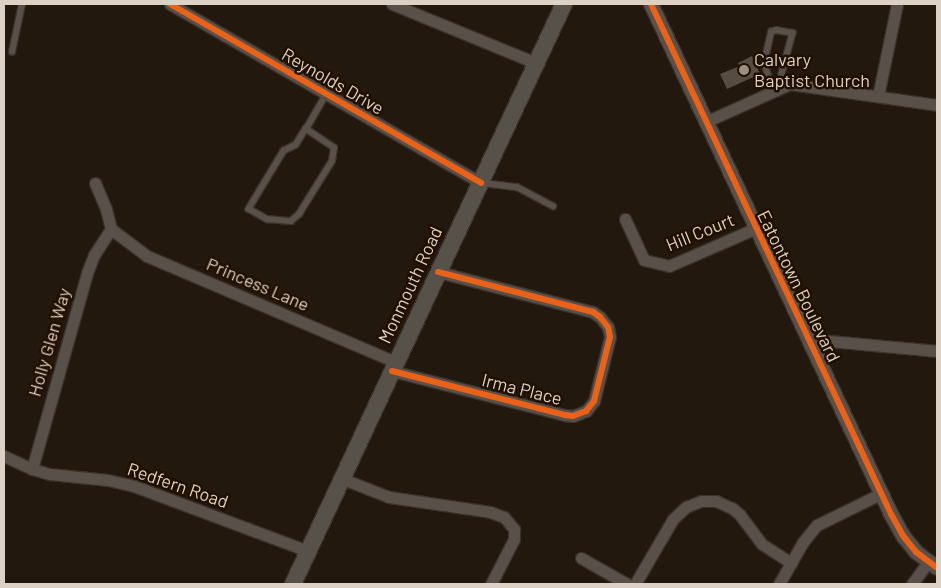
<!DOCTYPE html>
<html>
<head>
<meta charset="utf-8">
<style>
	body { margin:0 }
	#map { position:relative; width:941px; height:588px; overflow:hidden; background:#23180d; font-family:Barlow,sans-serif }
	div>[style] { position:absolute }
	.building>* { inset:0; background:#574c42 }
	.roads { filter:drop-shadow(1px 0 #3a322b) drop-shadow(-1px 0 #3a322b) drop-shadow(0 1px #3a322b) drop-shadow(0 -1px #3a322b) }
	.service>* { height:5.5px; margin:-2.75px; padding:0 2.75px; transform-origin:2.75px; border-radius:2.75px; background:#595049 }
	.minor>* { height:11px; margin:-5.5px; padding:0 5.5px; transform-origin:5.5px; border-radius:5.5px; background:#595049 }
	.tertiary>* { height:14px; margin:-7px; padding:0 7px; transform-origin:7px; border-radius:7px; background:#595049 }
	.secondary>* { height:16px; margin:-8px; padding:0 8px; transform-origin:8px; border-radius:8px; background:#565149 }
	.cycleway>* { height:6px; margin:-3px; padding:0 3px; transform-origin:3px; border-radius:3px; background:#ea6118 }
	.dots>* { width:14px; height:14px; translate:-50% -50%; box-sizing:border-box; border:2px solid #210f00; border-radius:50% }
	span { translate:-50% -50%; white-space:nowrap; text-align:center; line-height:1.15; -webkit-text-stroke:5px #210f00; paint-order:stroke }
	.poi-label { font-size:18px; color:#ddd0c5 }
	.left { translate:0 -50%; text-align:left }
	.street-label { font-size:18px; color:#ddd0c5 }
	.frame { position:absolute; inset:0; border:5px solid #ddd0c5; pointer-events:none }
</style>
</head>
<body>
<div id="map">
	<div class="building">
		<i style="clip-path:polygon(752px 56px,760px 74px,727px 89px,720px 74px,740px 66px,738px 63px)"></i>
	</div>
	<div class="roads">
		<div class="service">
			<i style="left:12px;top:52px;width:49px;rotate:-78.2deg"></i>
			<i style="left:773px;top:91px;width:29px;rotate:-108deg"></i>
			<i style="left:764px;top:63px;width:32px;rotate:-77deg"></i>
			<i style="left:771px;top:32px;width:5px;rotate:-22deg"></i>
			<i style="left:776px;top:30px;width:17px;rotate:10deg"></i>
			<i style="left:793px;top:33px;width:42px;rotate:105deg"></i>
			<i style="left:782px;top:74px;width:12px;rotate:81deg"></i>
			<i style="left:306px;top:129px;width:19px;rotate:122deg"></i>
			<i style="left:296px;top:145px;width:13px;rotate:153deg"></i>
			<i style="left:284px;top:151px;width:68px;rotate:121.1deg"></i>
			<i style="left:249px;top:209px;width:21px;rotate:29deg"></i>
			<i style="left:267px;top:219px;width:24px;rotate:5deg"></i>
			<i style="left:291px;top:221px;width:11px;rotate:-41deg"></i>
			<i style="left:299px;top:214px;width:62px;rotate:-58.1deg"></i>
			<i style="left:332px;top:161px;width:13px;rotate:-81deg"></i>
			<i style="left:334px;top:148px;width:34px;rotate:-146deg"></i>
			<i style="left:306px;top:129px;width:39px;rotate:-60deg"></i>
			<i style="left:483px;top:183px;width:34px;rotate:7deg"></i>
			<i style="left:517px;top:187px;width:41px;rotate:27.8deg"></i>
		</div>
		<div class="minor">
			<i style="left:170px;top:4px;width:359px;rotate:29.9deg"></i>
			<i style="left:392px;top:4px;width:156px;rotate:22.3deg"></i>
			<i style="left:878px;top:96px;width:94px;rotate:-78.3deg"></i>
			<i style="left:705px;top:122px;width:93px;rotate:-24.1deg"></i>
			<i style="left:790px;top:84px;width:148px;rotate:8.1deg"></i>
			<i style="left:95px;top:183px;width:28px;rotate:67deg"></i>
			<i style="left:106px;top:209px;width:21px;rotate:76deg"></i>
			<i style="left:625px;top:219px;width:45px;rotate:65.1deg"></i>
			<i style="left:644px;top:260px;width:26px;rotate:13deg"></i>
			<i style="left:669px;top:266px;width:93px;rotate:-23.5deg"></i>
			<i style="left:111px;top:229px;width:45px;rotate:36.9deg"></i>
			<i style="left:147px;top:256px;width:271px;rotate:23.1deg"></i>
			<i style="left:808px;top:339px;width:130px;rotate:5.3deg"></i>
			<i style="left:392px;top:371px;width:179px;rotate:14.3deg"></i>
			<i style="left:565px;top:415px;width:8px;rotate:7deg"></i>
			<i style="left:573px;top:416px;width:14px;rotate:-21deg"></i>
			<i style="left:586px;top:411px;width:13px;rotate:-51deg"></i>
			<i style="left:594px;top:401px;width:66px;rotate:-76deg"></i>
			<i style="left:610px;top:337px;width:10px;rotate:-101deg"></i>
			<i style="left:608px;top:327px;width:13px;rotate:-129deg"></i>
			<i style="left:600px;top:317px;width:9px;rotate:-144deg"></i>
			<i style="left:593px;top:312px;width:160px;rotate:-165.5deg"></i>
			<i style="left:4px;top:456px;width:31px;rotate:25deg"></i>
			<i style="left:32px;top:469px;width:19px;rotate:16deg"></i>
			<i style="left:50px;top:474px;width:58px;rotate:5.9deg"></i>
			<i style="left:108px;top:480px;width:27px;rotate:13deg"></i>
			<i style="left:134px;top:486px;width:186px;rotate:20.5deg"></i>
			<i style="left:32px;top:469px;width:204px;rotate:-74.3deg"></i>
			<i style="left:87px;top:273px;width:19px;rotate:-69deg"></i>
			<i style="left:94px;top:255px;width:31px;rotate:-57deg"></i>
			<i style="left:343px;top:479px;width:49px;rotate:21.4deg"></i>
			<i style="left:389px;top:497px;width:102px;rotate:8.4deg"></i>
			<i style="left:490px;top:512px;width:15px;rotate:20deg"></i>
			<i style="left:504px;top:517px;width:16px;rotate:50deg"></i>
			<i style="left:514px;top:529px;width:10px;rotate:90deg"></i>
			<i style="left:514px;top:539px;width:51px;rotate:117.1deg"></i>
			<i style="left:581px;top:558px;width:53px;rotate:29.5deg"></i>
			<i style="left:635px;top:584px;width:75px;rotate:-59.7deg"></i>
			<i style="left:673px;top:519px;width:18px;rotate:-43deg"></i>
			<i style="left:686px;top:507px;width:16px;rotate:-22deg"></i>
			<i style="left:701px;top:501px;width:15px"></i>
			<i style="left:716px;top:501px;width:17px;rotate:24deg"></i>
			<i style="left:732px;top:508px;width:11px;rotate:41deg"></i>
			<i style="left:740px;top:515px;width:36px;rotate:53deg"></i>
			<i style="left:762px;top:544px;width:35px;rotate:33deg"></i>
			<i style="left:779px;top:584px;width:48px;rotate:-60.3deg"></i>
			<i style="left:803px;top:542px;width:22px;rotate:-51deg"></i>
			<i style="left:817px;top:525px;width:70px;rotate:-26.2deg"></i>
			<i style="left:912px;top:584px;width:27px;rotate:-54deg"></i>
		</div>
		<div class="tertiary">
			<i style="left:651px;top:4px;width:564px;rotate:64.8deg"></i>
			<i style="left:891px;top:514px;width:26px;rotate:61deg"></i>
			<i style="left:904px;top:537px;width:19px;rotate:51deg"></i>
			<i style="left:916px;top:552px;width:26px;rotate:37deg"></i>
		</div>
		<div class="secondary">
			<i style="left:293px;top:584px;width:640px;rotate:-64.96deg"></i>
		</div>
	</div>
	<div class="cycleway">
		<i style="left:170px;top:4px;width:359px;rotate:29.9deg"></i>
		<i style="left:651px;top:4px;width:564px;rotate:64.8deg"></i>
		<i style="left:891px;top:514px;width:26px;rotate:61deg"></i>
		<i style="left:904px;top:537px;width:19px;rotate:51deg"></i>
		<i style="left:916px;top:552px;width:26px;rotate:37deg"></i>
		<i style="left:392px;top:371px;width:179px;rotate:14.3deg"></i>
		<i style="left:565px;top:415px;width:8px;rotate:7deg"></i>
		<i style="left:573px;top:416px;width:14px;rotate:-21deg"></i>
		<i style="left:586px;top:411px;width:13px;rotate:-51deg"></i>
		<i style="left:594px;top:401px;width:66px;rotate:-76deg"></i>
		<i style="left:610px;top:337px;width:10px;rotate:-101deg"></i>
		<i style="left:608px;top:327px;width:13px;rotate:-129deg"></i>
		<i style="left:600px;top:317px;width:9px;rotate:-144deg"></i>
		<i style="left:593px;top:312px;width:160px;rotate:-165.5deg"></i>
	</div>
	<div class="dots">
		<i style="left:744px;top:70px;background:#9c9085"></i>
	</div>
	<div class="poi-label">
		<span class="left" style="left:754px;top:70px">Calvary<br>Baptist Church</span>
	</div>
	<div class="street-label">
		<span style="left:333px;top:81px;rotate:30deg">Reynolds Drive</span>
		<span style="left:700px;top:232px;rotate:-22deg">Hill Court</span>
		<span style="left:258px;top:284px;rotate:23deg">Princess Lane</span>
		<span style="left:410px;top:285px;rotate:-65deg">Monmouth Road</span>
		<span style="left:799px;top:286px;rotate:64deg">Eatontown Boulevard</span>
		<span style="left:49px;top:342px;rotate:-74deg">Holly Glen Way</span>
		<span style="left:522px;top:389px;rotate:14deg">Irma Place</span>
		<span style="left:178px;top:485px;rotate:19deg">Redfern Road</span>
	</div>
	<div class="frame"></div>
</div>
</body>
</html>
